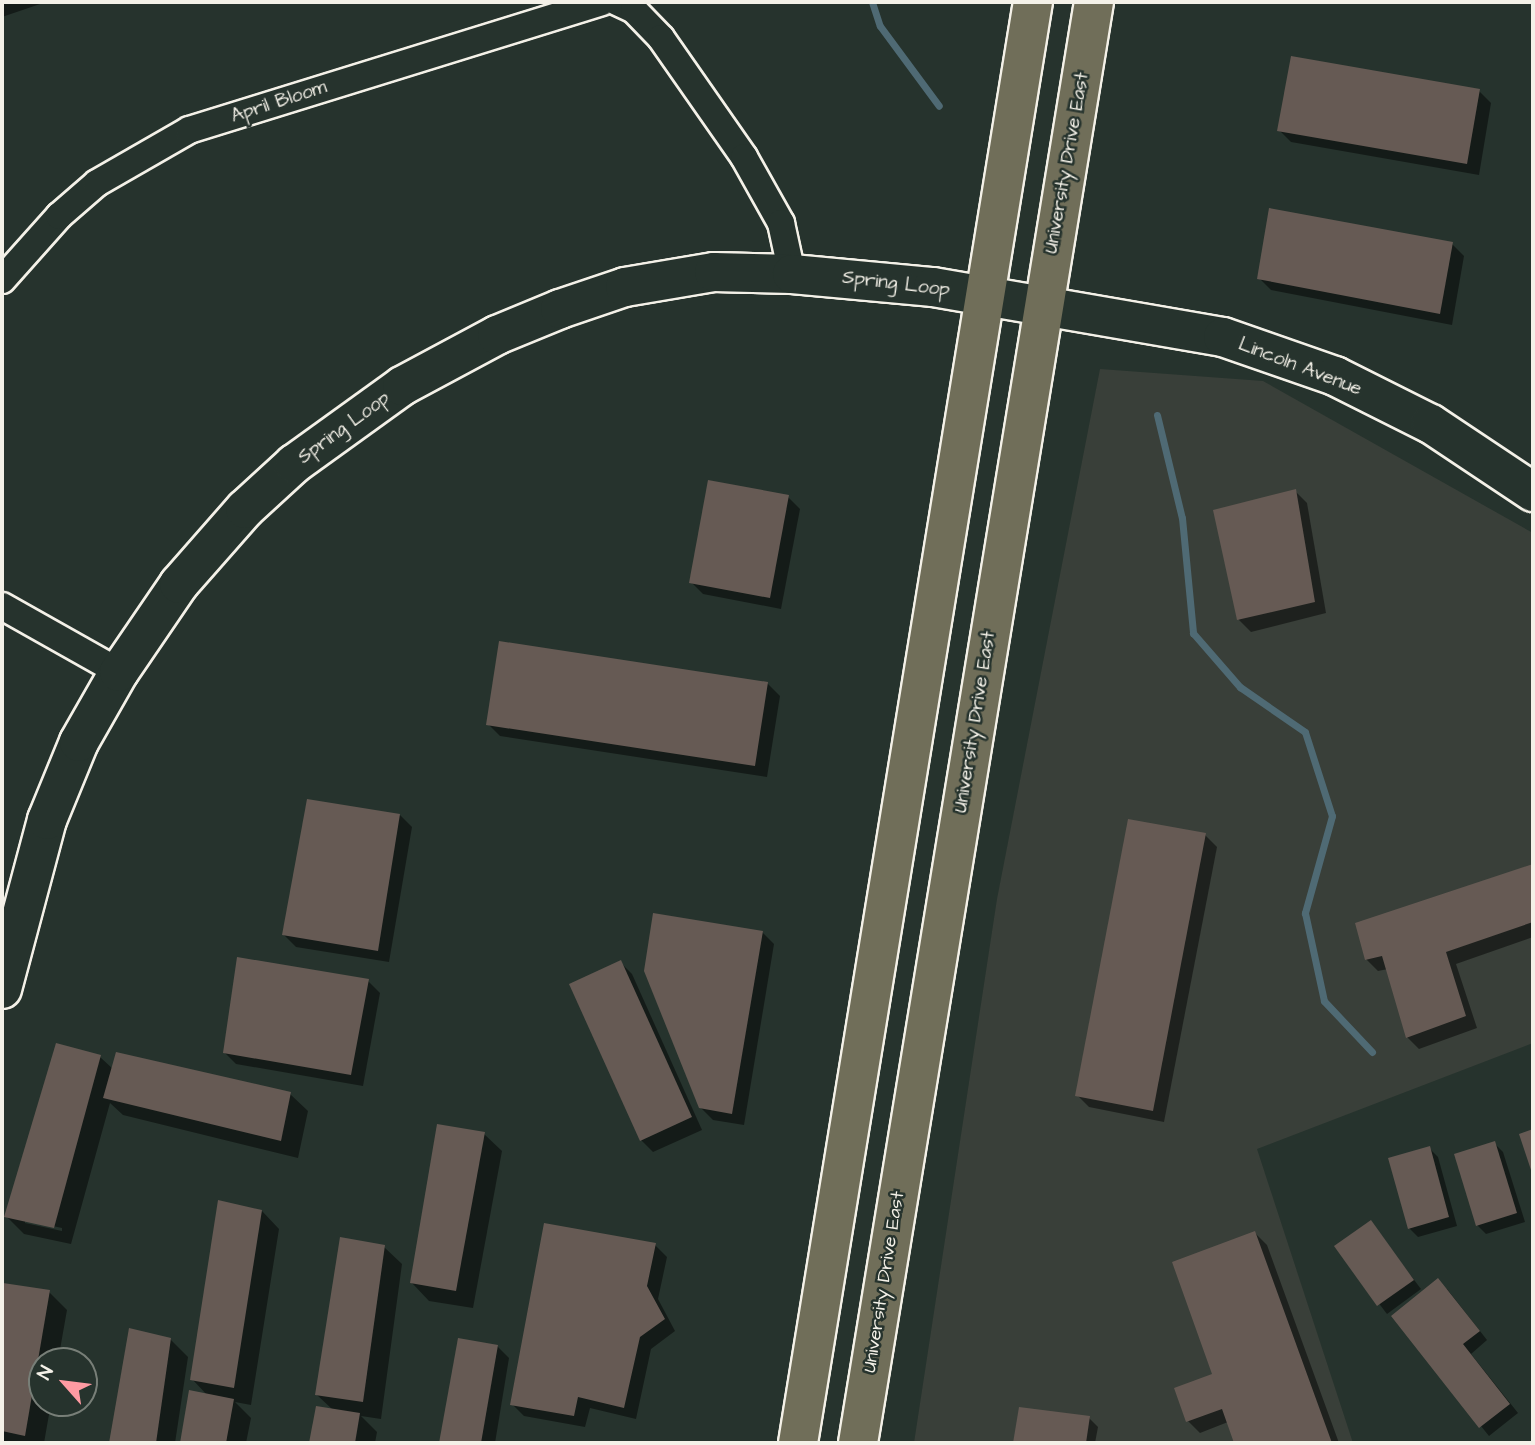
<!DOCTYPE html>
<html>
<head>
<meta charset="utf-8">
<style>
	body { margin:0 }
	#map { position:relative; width:1535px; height:1445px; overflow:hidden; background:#26332d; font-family:"Architects Daughter",sans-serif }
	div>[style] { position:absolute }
	.built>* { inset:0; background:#393f39 }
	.shadow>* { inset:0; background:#0007 }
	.stream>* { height:7px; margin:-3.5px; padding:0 3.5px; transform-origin:3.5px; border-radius:3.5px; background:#4f6a74 }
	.building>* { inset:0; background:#665a54 }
	.roads { filter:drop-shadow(2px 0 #f4f1e8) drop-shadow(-2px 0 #f4f1e8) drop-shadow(0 2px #f4f1e8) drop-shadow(0 -2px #f4f1e8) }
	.street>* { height:26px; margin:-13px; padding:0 13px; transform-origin:13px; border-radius:13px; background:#26332d }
	.secondary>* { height:38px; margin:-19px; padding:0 19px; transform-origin:19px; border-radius:19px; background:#26332d }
	.primary>* { height:38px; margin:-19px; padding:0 19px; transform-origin:19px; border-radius:19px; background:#706e59 }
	span { translate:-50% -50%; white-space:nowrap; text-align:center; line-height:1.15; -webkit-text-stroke:5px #26332d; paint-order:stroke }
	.street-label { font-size:19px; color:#f4f1e8 }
	.frame { position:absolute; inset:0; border:4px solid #f4f1e8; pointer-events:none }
	.north { position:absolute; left:28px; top:1347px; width:70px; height:70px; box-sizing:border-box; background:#26332d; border:2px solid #787f78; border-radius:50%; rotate:298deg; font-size:19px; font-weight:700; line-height:28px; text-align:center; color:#f4f1e8 }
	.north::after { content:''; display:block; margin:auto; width:24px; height:32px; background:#ff9aa2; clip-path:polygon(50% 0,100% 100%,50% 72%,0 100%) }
</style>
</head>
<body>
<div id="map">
	<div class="built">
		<i style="clip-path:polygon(1100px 369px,1263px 381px,1533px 533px,1533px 1043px,1257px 1149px,1353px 1443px,914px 1443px,997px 899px)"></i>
	</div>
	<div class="shadow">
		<i style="clip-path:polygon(2px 2px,46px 2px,2px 17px)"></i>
		<i style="clip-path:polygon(1479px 91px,1491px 103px,1479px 175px,1291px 142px,1279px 130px)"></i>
		<i style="clip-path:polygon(1452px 244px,1464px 256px,1452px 325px,1271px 290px,1259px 278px)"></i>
		<i style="clip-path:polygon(1295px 491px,1307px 503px,1326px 613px,1251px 632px,1239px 620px)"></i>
		<i style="clip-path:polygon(788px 497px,800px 509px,781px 609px,703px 594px,691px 582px)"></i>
		<i style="clip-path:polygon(768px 684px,780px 696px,767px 777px,500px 736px,488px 724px)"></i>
		<i style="clip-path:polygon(400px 815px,412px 827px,389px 962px,296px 947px,284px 935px)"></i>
		<i style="clip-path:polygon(1205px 835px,1217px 847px,1164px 1122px,1089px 1107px,1077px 1095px)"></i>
		<i style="clip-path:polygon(1533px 866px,1533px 937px,1456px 964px,1477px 1028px,1419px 1049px,1407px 1037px,1388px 969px,1378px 971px,1366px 959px,1357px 924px)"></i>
		<i style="clip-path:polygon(762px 932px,774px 944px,744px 1125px,713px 1120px,700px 1107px)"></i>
		<i style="clip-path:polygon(620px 962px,632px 974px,702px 1130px,653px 1152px,641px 1140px)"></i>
		<i style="clip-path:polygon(368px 981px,380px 993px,363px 1086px,236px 1064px,224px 1052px)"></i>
		<i style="clip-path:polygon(evenodd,100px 1057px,113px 1069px,290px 1094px,308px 1111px,298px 1158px,123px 1115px,110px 1103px,71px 1244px,24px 1234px,6px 1216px,100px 1057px,25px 1220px,62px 1228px,62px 1231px,25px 1223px,25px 1220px)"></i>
		<i style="clip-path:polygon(484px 1134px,502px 1151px,473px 1308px,429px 1301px,412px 1283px)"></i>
		<i style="clip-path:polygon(1494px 1143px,1503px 1152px,1525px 1222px,1486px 1234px,1477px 1225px)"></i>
		<i style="clip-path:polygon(1429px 1148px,1438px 1157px,1457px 1226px,1418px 1237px,1409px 1228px)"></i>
		<i style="clip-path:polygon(262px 1211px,279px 1229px,251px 1405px,235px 1402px,251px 1418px,246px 1443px,182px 1443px,190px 1392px,208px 1396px,192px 1379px)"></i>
		<i style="clip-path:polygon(1370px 1222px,1421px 1289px,1387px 1314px,1336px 1247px)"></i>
		<i style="clip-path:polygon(1255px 1233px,1267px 1245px,1339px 1443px,1236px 1443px,1228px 1422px,1200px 1433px,1188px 1421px,1215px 1375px)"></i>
		<i style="clip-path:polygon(655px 1245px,667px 1257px,658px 1299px,675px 1331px,651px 1349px,636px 1419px,590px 1408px,585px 1427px,524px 1416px,512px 1404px)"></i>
		<i style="clip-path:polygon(384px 1247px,402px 1264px,381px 1419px,361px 1416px,377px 1432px,375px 1443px,311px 1443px,317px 1408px,333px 1410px,317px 1395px)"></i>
		<i style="clip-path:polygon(5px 1285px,49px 1292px,67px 1310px,58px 1361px,42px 1361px,42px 1403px,51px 1403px,44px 1443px,2px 1443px)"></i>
		<i style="clip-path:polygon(1447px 1289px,1487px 1340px,1471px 1354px,1518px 1413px,1489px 1436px,1393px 1317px)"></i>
		<i style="clip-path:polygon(131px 1330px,170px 1339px,188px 1357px,175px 1443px,111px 1443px)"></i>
		<i style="clip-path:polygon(460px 1340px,497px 1346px,509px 1358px,495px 1443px,441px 1443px)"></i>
		<i style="clip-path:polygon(1020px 1409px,1089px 1418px,1098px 1427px,1095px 1443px,1015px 1443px)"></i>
	</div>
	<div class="stream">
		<i style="left:872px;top:2px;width:25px;rotate:72deg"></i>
		<i style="left:880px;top:26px;width:99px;rotate:53.6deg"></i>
		<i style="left:1157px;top:415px;width:106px;rotate:76.4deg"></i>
		<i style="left:1182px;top:518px;width:116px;rotate:84.5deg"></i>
		<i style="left:1193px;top:633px;width:72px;rotate:49deg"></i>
		<i style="left:1240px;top:687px;width:79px;rotate:34.7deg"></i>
		<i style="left:1305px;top:732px;width:88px;rotate:72.2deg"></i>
		<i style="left:1332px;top:816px;width:101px;rotate:105.6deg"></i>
		<i style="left:1305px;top:913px;width:90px;rotate:77.8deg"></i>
		<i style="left:1324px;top:1001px;width:70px;rotate:46.7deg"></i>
	</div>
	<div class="building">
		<i style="clip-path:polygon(1291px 56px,1480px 89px,1467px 164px,1277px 131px)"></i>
		<i style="clip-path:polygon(1269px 208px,1453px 242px,1440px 314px,1257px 279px)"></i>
		<i style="clip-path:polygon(708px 480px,789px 495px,770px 598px,689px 583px)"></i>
		<i style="clip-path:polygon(1296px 489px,1315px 602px,1237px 620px,1213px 510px)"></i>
		<i style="clip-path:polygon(499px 641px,768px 682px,755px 766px,486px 725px)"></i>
		<i style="clip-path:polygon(307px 799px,400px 814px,378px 951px,282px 935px)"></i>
		<i style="clip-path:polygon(1128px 819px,1206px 833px,1153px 1111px,1075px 1096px)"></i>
		<i style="clip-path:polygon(1533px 864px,1533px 922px,1446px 952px,1466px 1016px,1406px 1038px,1382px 956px,1365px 960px,1355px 923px)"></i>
		<i style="clip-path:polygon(653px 913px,763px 931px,732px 1114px,699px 1108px,644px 971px)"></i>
		<i style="clip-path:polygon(237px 957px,369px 979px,351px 1075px,223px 1053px)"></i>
		<i style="clip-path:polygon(621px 960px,692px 1117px,640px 1141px,569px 984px)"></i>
		<i style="clip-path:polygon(56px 1043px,101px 1055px,54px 1228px,4px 1217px)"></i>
		<i style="clip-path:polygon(116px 1052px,291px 1092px,281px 1141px,103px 1098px)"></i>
		<i style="clip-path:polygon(437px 1124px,485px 1132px,456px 1291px,410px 1283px)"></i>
		<i style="clip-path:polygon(1533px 1129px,1533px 1176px,1519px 1134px)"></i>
		<i style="clip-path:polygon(1495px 1141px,1517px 1213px,1476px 1226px,1454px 1154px)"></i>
		<i style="clip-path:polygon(1430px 1146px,1449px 1217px,1408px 1229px,1388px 1158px)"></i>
		<i style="clip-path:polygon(218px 1200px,262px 1210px,234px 1388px,190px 1380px)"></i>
		<i style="clip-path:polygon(1371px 1220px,1414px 1280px,1377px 1306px,1334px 1246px)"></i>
		<i style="clip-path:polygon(544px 1223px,656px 1243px,647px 1286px,665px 1319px,640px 1337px,624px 1408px,578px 1397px,574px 1416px,510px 1405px)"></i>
		<i style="clip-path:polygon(1255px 1231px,1332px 1443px,1234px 1443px,1222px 1409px,1186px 1422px,1174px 1388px,1212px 1374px,1172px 1262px)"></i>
		<i style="clip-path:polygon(340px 1237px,385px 1245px,363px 1402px,315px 1395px)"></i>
		<i style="clip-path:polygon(1438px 1278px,1480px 1331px,1463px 1344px,1510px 1404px,1479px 1428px,1391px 1316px)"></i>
		<i style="clip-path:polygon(3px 1283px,50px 1290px,25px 1436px,2px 1431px)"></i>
		<i style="clip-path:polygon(129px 1328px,171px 1338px,156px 1443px,109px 1443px)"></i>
		<i style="clip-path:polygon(458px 1338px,498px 1345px,481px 1443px,439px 1443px)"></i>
		<i style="clip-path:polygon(189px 1390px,234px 1399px,226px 1443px,180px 1443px)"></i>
		<i style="clip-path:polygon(316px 1406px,360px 1413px,355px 1443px,309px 1443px)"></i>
		<i style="clip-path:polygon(1019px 1407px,1090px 1416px,1086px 1443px,1013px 1443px)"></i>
	</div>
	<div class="roads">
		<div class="street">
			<i style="left:617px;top:2px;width:19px;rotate:25deg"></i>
			<i style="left:634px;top:10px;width:39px;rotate:46deg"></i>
			<i style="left:661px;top:38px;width:145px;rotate:55.1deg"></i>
			<i style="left:744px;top:157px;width:76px;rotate:60.7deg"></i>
			<i style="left:781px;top:223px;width:52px;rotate:77.8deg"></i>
			<i style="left:2px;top:280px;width:86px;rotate:-48.3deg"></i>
			<i style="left:59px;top:216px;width:50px;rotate:-41deg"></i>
			<i style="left:97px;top:183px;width:106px;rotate:-29.9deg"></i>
			<i style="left:189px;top:130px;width:432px;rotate:-17.2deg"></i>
			<i style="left:2px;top:606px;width:134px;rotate:29.4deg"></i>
		</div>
		<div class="secondary">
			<i style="left:2px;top:989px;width:175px;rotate:-75.1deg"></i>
			<i style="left:47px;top:820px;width:84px;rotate:-67.7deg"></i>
			<i style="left:79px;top:742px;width:81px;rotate:-60.3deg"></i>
			<i style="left:119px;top:672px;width:107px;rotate:-55.7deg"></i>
			<i style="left:179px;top:584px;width:100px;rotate:-48.7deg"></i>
			<i style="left:245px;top:509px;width:67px;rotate:-42.6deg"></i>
			<i style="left:294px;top:464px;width:133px;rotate:-35.8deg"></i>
			<i style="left:402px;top:386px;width:108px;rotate:-28.2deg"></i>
			<i style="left:497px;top:335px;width:68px;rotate:-22.4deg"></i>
			<i style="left:560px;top:309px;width:69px;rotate:-18.7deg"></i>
			<i style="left:625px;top:287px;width:90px;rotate:-9.6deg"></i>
			<i style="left:714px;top:272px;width:78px;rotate:1.5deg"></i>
			<i style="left:792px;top:274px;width:142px;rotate:5.3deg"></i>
			<i style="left:933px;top:287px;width:294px;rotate:9.8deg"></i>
			<i style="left:1223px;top:337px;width:119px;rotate:19.2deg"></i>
			<i style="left:1335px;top:376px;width:107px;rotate:26.6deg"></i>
			<i style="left:1431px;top:424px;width:123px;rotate:33.7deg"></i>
		</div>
		<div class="primary">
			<i style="left:798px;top:1443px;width:1460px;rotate:-80.74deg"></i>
			<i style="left:858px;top:1443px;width:1460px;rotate:-80.7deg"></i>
		</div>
	</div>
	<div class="street-label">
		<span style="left:279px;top:102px;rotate:-18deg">April Bloom</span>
		<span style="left:1067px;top:163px;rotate:-80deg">University Drive East</span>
		<span style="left:896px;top:284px;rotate:7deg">Spring Loop</span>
		<span style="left:1300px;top:367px;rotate:21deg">Lincoln Avenue</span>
		<span style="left:344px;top:428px;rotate:-36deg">Spring Loop</span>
		<span style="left:975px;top:722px;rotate:-81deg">University Drive East</span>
		<span style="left:884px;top:1282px;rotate:-81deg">University Drive East</span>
	</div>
	<div class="frame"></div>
	<div class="north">N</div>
</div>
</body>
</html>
